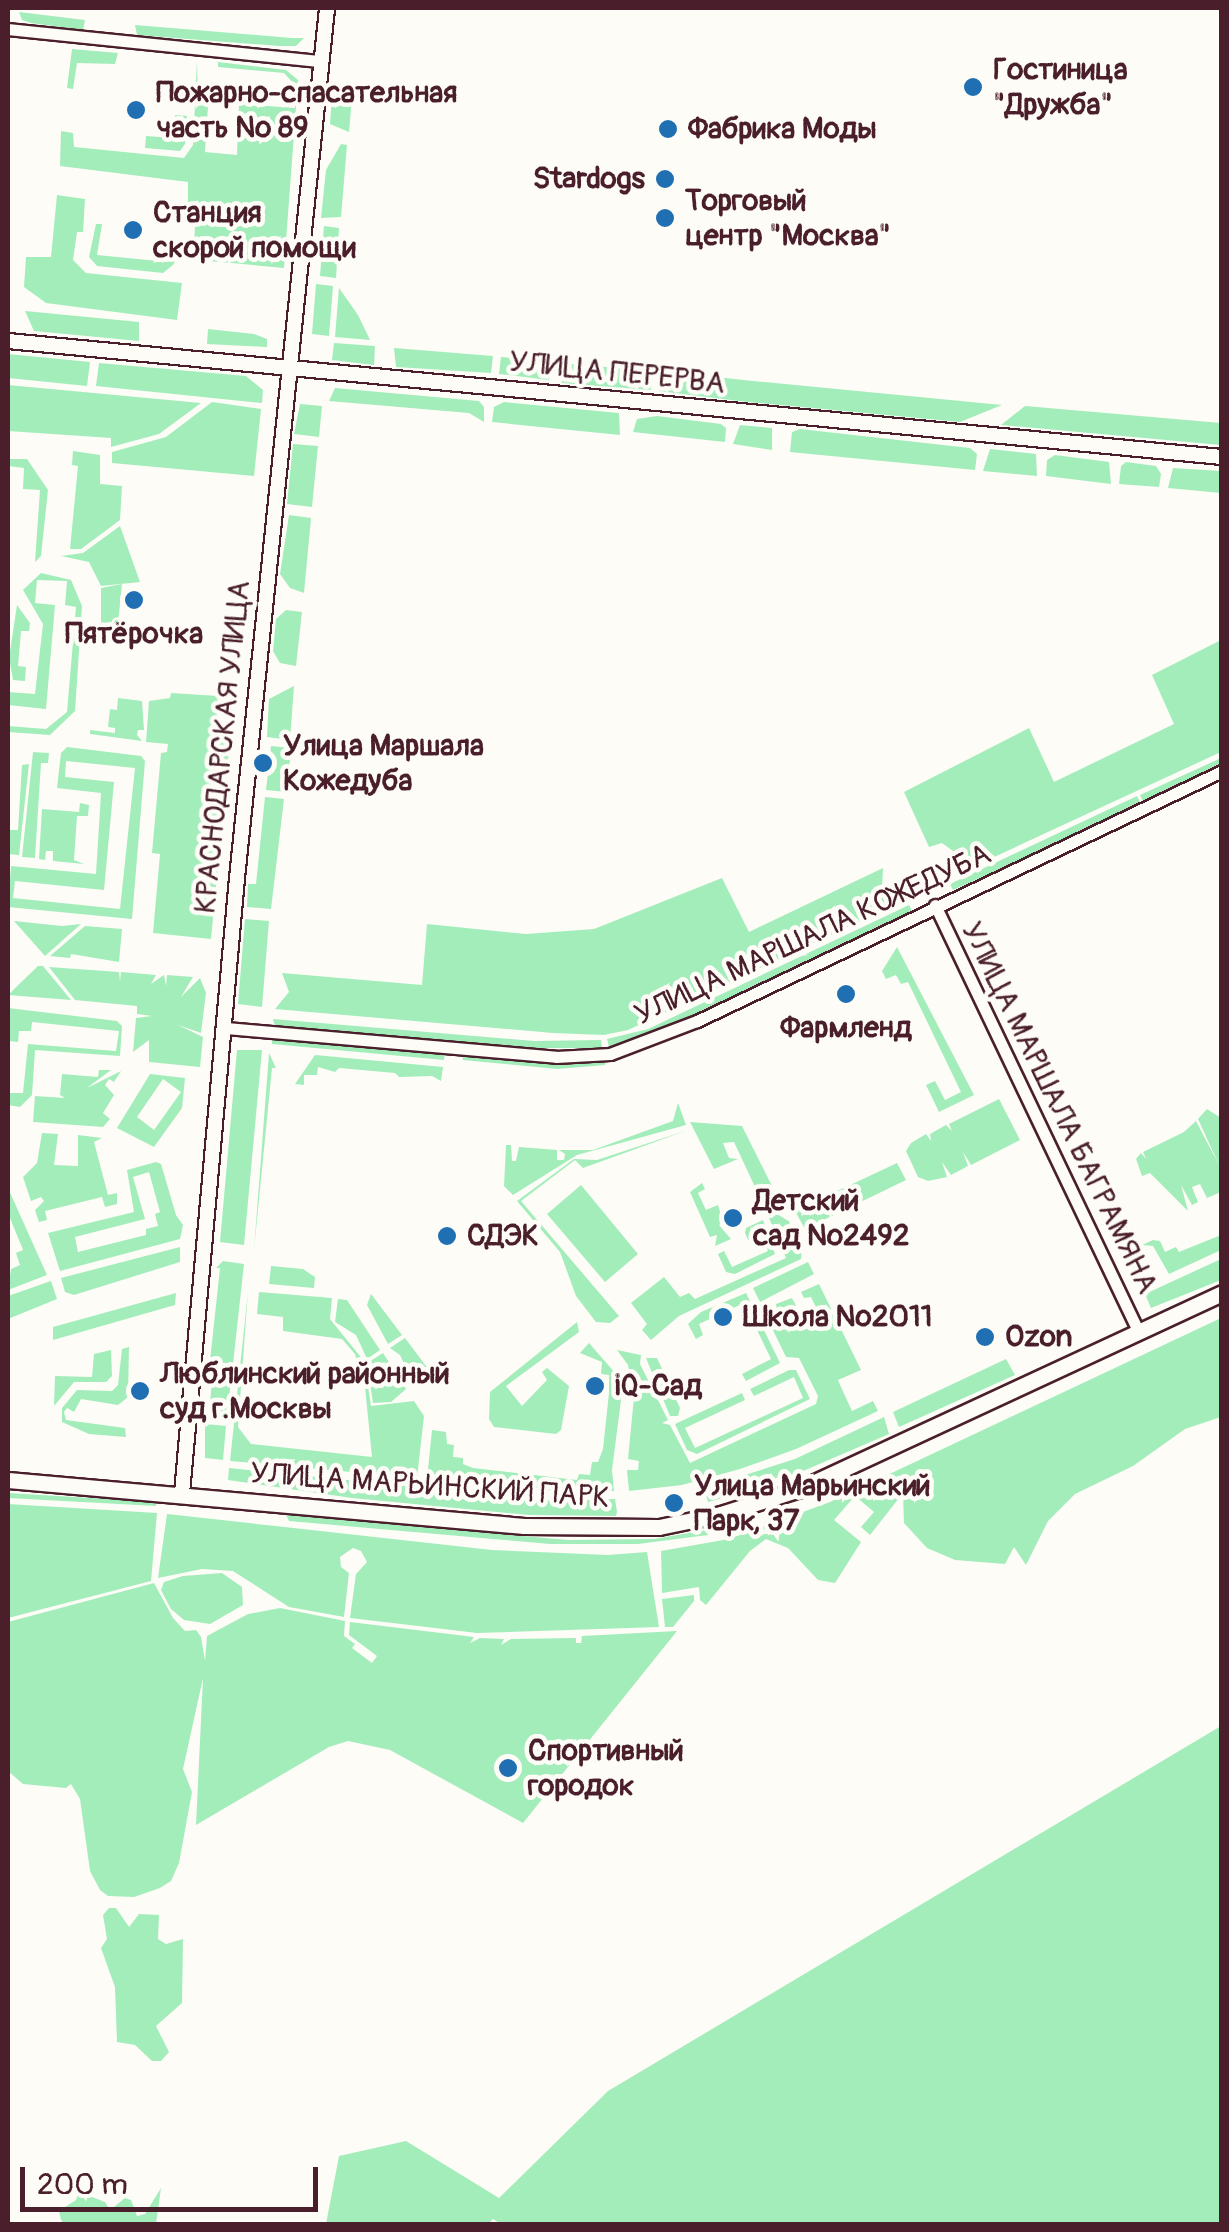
<!DOCTYPE html>
<html>
<head>
<meta charset="utf-8">
<style>
	body { margin:0 }
	#map { position:relative; width:1229px; height:2232px; overflow:hidden; background:#fdfcf7; font-family:Pangolin,sans-serif }
	div>[style] { position:absolute }
	.green>* { inset:0; background:#a3edbb }
	.roads { filter:drop-shadow(2px 0 #4a1f2b) drop-shadow(-2px 0 #4a1f2b) drop-shadow(0 2px #4a1f2b) drop-shadow(0 -2px #4a1f2b) }
	.minor>* { height:11px; margin:-5.5px; padding:0 5.5px; transform-origin:5.5px; border-radius:5.5px; background:#fdfcf7 }
	.tertiary>* { height:14px; margin:-7px; padding:0 7px; transform-origin:7px; border-radius:7px; background:#fdfcf7 }
	.secondary>* { height:15px; margin:-7.5px; padding:0 7.5px; transform-origin:7.5px; border-radius:7.5px; background:#fdfcf7 }
	.dots>* { width:28px; height:28px; translate:-50% -50%; box-sizing:border-box; border:5px solid #fdfcf7; border-radius:50% }
	span { translate:-50% -50%; white-space:nowrap; text-align:center; line-height:1.15; -webkit-text-stroke:9px #fdfcf7; paint-order:stroke }
	.poi-label { font-size:30px; color:#4a1f2b; font-weight:700 }
	.left { translate:0 -50%; text-align:left }
	.right { translate:-100% -50%; text-align:right }
	.street-label { font-size:30px; color:#4a1f2b }
	.frame { position:absolute; inset:0; border:10px solid #4a1f2b; pointer-events:none }
	.scale { position:absolute; left:20px; top:2167px; width:298px; height:45px; box-sizing:border-box; border:5px solid #4a1f2b; border-top:0; padding-left:12px; font-size:30px; line-height:35px; white-space:nowrap; color:#4a1f2b; -webkit-text-stroke:8px #fdfcf7; paint-order:stroke }
</style>
</head>
<body>
<div id="map">
	<div class="green">
		<i style="clip-path:polygon(19px 12px,85px 20px,83px 30px,31px 23px,22px 20px)"></i>
		<i style="clip-path:polygon(135px 25px,292px 38px,304px 38px,296px 46px,279px 46px,137px 35px)"></i>
		<i style="clip-path:polygon(72px 49px,118px 53px,115px 64px,77px 63px,73px 89px,67px 88px)"></i>
		<i style="clip-path:polygon(197px 61px,198px 104px,208px 107px,205px 152px,237px 155px,239px 104px,295px 108px,297px 87px,284px 73px,218px 67px,218px 62px,286px 70px,298px 80px,284px 268px,199px 260px,194px 246px,196px 206px,188px 204px,188px 182px,60px 166px,61px 131px,73px 133px,74px 147px,184px 158px,193px 145px)"></i>
		<i style="clip-path:polygon(332px 95px,352px 97px,349px 132px,330px 124px)"></i>
		<i style="clip-path:polygon(175px 115px,187px 116px,185px 144px,180px 151px,145px 148px,146px 136px,173px 138px)"></i>
		<i style="clip-path:polygon(341px 144px,347px 145px,341px 217px,321px 218px,326px 170px)"></i>
		<i style="clip-path:polygon(57px 195px,85px 199px,83px 232px,77px 232px,73px 260px,86px 273px,182px 283px,177px 320px,46px 303px,24px 287px,26px 257px,51px 257px)"></i>
		<i style="clip-path:polygon(96px 224px,102px 224px,97px 255px,168px 262px,169px 257px,175px 258px,174px 264px,163px 273px,97px 266px,89px 257px)"></i>
		<i style="clip-path:polygon(324px 226px,339px 228px,336px 278px,320px 276px)"></i>
		<i style="clip-path:polygon(316px 284px,333px 286px,329px 336px,312px 334px)"></i>
		<i style="clip-path:polygon(339px 288px,358px 315px,370px 340px,335px 337px)"></i>
		<i style="clip-path:polygon(25px 311px,139px 322px,139px 341px,34px 331px)"></i>
		<i style="clip-path:polygon(208px 329px,254px 334px,267px 339px,267px 347px,207px 344px)"></i>
		<i style="clip-path:polygon(334px 343px,375px 346px,374px 365px,332px 360px)"></i>
		<i style="clip-path:polygon(394px 348px,493px 356px,491px 373px,396px 367px)"></i>
		<i style="clip-path:polygon(8px 354px,90px 362px,87px 386px,8px 378px)"></i>
		<i style="clip-path:polygon(501px 357px,554px 362px,553px 369px,549px 380px,499px 374px)"></i>
		<i style="clip-path:polygon(99px 363px,246px 376px,263px 390px,262px 403px,96px 386px)"></i>
		<i style="clip-path:polygon(559px 363px,653px 371px,651px 390px,562px 383px)"></i>
		<i style="clip-path:polygon(661px 371px,753px 381px,1002px 405px,960px 422px,739px 401px,659px 391px)"></i>
		<i style="clip-path:polygon(8px 385px,201px 403px,159px 434px,111px 447px,111px 438px,8px 431px)"></i>
		<i style="clip-path:polygon(335px 388px,479px 401px,484px 407px,484px 422px,469px 413px,329px 401px)"></i>
		<i style="clip-path:polygon(212px 402px,261px 409px,254px 476px,112px 463px,112px 452px,166px 437px)"></i>
		<i style="clip-path:polygon(504px 402px,619px 413px,620px 435px,492px 422px,494px 407px)"></i>
		<i style="clip-path:polygon(300px 404px,322px 406px,319px 437px,294px 434px)"></i>
		<i style="clip-path:polygon(1025px 406px,1221px 423px,1221px 445px,1001px 425px)"></i>
		<i style="clip-path:polygon(657px 416px,721px 424px,726px 428px,725px 442px,633px 432px,637px 419px)"></i>
		<i style="clip-path:polygon(740px 425px,772px 428px,772px 450px,733px 444px)"></i>
		<i style="clip-path:polygon(800px 429px,970px 448px,977px 454px,975px 470px,790px 452px,792px 432px)"></i>
		<i style="clip-path:polygon(293px 444px,318px 446px,312px 507px,287px 504px)"></i>
		<i style="clip-path:polygon(990px 449px,1036px 454px,1037px 476px,983px 471px)"></i>
		<i style="clip-path:polygon(73px 451px,100px 455px,100px 484px,122px 486px,120px 520px,81px 549px,70px 549px,78px 466px,72px 465px)"></i>
		<i style="clip-path:polygon(1055px 455px,1109px 462px,1111px 484px,1046px 476px,1047px 460px)"></i>
		<i style="clip-path:polygon(8px 459px,27px 459px,48px 490px,41px 556px,35px 562px,40px 490px,23px 489px,24px 468px,8px 466px)"></i>
		<i style="clip-path:polygon(1126px 462px,1156px 466px,1161px 474px,1159px 487px,1119px 484px,1121px 466px)"></i>
		<i style="clip-path:polygon(1173px 468px,1221px 471px,1221px 493px,1168px 488px)"></i>
		<i style="clip-path:polygon(289px 515px,311px 518px,304px 593px,290px 588px,280px 574px)"></i>
		<i style="clip-path:polygon(120px 526px,140px 582px,101px 586px,89px 562px,61px 556px,83px 553px)"></i>
		<i style="clip-path:polygon(41px 573px,71px 580px,82px 606px,75px 711px,50px 735px,8px 732px,8px 726px,46px 729px,67px 712px,76px 607px,65px 605px,67px 581px,37px 580px,35px 603px,55px 605px,46px 709px,8px 705px,8px 692px,35px 694px,43px 624px,23px 590px)"></i>
		<i style="clip-path:polygon(122px 584px,116px 643px,101px 642px,101px 588px)"></i>
		<i style="clip-path:polygon(17px 605px,30px 623px,29px 631px,21px 631px,18px 666px,26px 667px,25px 681px,13px 680px,9px 658px)"></i>
		<i style="clip-path:polygon(286px 610px,302px 612px,296px 666px,280px 663px,273px 651px,276px 619px)"></i>
		<i style="clip-path:polygon(1221px 640px,1221px 752px,953px 876px,957px 854px,942px 843px,929px 847px,904px 792px,1029px 728px,1054px 782px,1174px 724px,1152px 675px)"></i>
		<i style="clip-path:polygon(294px 686px,290px 740px,267px 737px,269px 699px)"></i>
		<i style="clip-path:polygon(171px 693px,218px 696px,216px 737px,230px 739px,211px 939px,153px 933px,160px 854px,152px 853px,161px 753px,167px 752px,168px 744px,146px 742px,149px 701px,170px 698px)"></i>
		<i style="clip-path:polygon(118px 698px,142px 701px,144px 730px,138px 730px,137px 735px,142px 741px,90px 734px,90px 730px,115px 733px,115px 728px,108px 727px,110px 709px,117px 710px)"></i>
		<i style="clip-path:polygon(271px 746px,291px 748px,287px 792px,266px 790px)"></i>
		<i style="clip-path:polygon(evenodd,67px 747px,141px 756px,145px 761px,132px 919px,8px 907px,11px 866px,96px 874px,101px 793px,57px 788px,61px 753px,67px 747px,66px 761px,135px 768px,120px 909px,13px 898px,15px 881px,104px 890px,114px 782px,65px 777px,66px 761px)"></i>
		<i style="clip-path:polygon(33px 752px,49px 753px,48px 763px,41px 763px,35px 858px,22px 857px)"></i>
		<i style="clip-path:polygon(1221px 758px,1221px 766px,1143px 801px,1140px 795px)"></i>
		<i style="clip-path:polygon(29px 764px,19px 855px,8px 854px,8px 830px,18px 830px,22px 765px)"></i>
		<i style="clip-path:polygon(1137px 796px,1140px 802px,1027px 857px,953px 890px,950px 884px)"></i>
		<i style="clip-path:polygon(265px 797px,284px 799px,271px 909px,247px 907px,248px 884px,256px 884px)"></i>
		<i style="clip-path:polygon(80px 803px,89px 805px,88px 816px,77px 816px,74px 860px,84px 864px,53px 861px,53px 851px,46px 851px,45px 860px,39px 859px,42px 809px,79px 812px)"></i>
		<i style="clip-path:polygon(883px 868px,882px 889px,901px 902px,628px 1030px,604px 1035px,553px 1033px,275px 1009px,289px 992px,282px 973px,422px 985px,427px 924px,526px 934px,594px 929px,722px 878px,749px 932px)"></i>
		<i style="clip-path:polygon(909px 905px,912px 911px,686px 1019px,609px 1047px,607px 1039px,648px 1029px)"></i>
		<i style="clip-path:polygon(245px 919px,269px 921px,262px 1007px,238px 1004px)"></i>
		<i style="clip-path:polygon(14px 921px,62px 926px,81px 924px,45px 956px)"></i>
		<i style="clip-path:polygon(85px 926px,122px 929px,119px 962px,71px 954px,70px 958px,50px 956px)"></i>
		<i style="clip-path:polygon(897px 947px,974px 1095px,939px 1112px,926px 1085px,935px 1081px,945px 1100px,961px 1092px,908px 982px,901px 984px,896px 975px,886px 979px,882px 971px)"></i>
		<i style="clip-path:polygon(38px 966px,43px 966px,71px 1000px,8px 995px)"></i>
		<i style="clip-path:polygon(49px 967px,119px 972px,120px 981px,121px 972px,156px 975px,151px 984px,164px 975px,166px 986px,167px 975px,193px 977px,181px 997px,200px 978px,206px 993px,201px 1033px,178px 1025px,203px 1037px,200px 1067px,149px 1062px,149px 1040px,133px 1052px,136px 1018px,152px 1016px,137px 1014px,137px 1006px,75px 1000px)"></i>
		<i style="clip-path:polygon(8px 1008px,117px 1021px,122px 1026px,120px 1056px,35px 1050px,32px 1095px,20px 1107px,8px 1105px,8px 1093px,23px 1093px,28px 1044px,116px 1051px,119px 1031px,32px 1022px,31px 1031px,19px 1031px,18px 1042px,9px 1041px,8px 1057px)"></i>
		<i style="clip-path:polygon(273px 1019px,534px 1041px,601px 1040px,602px 1048px,514px 1048px,275px 1026px)"></i>
		<i style="clip-path:polygon(272px 1036px,445px 1052px,444px 1060px,272px 1044px)"></i>
		<i style="clip-path:polygon(237px 1050px,262px 1050px,244px 1245px,220px 1242px)"></i>
		<i style="clip-path:polygon(269px 1053px,276px 1068px,272px 1068px,254px 1250px)"></i>
		<i style="clip-path:polygon(462px 1054px,559px 1064px,605px 1060px,605px 1065px,557px 1069px,463px 1060px)"></i>
		<i style="clip-path:polygon(315px 1055px,443px 1067px,441px 1081px,432px 1076px,399px 1077px,395px 1073px,339px 1068px,335px 1072px,318px 1067px,317px 1075px,304px 1075px,304px 1085px,295px 1084px)"></i>
		<i style="clip-path:polygon(99px 1070px,111px 1070px,87px 1088px,121px 1071px,114px 1082px,109px 1079px,105px 1085px,114px 1095px,103px 1113px,110px 1119px,103px 1127px,33px 1122px,35px 1096px,65px 1098px,60px 1095px,62px 1074px,98px 1077px)"></i>
		<i style="clip-path:polygon(evenodd,150px 1074px,185px 1078px,182px 1108px,154px 1147px,117px 1128px,150px 1074px,163px 1079px,181px 1092px,154px 1130px,137px 1117px,163px 1079px)"></i>
		<i style="clip-path:polygon(999px 1099px,1020px 1140px,971px 1165px,963px 1152px,968px 1166px,951px 1175px,942px 1162px,947px 1177px,928px 1181px,918px 1177px,906px 1151px,911px 1143px,926px 1134px,931px 1141px,930px 1134px,946px 1125px,952px 1131px,949px 1124px)"></i>
		<i style="clip-path:polygon(678px 1103px,686px 1125px,577px 1155px,513px 1195px,504px 1186px,506px 1145px,511px 1145px,512px 1161px,516px 1161px,519px 1147px,557px 1150px,557px 1160px,564px 1160px,565px 1154px,559px 1150px,593px 1150px,673px 1121px)"></i>
		<i style="clip-path:polygon(1207px 1109px,1221px 1118px,1221px 1192px,1207px 1198px,1200px 1184px,1192px 1187px,1198px 1202px,1192px 1205px,1181px 1185px,1188px 1211px,1150px 1173px,1142px 1176px,1136px 1159px,1141px 1153px,1146px 1159px,1143px 1152px,1184px 1132px,1196px 1121px,1219px 1165px,1198px 1119px)"></i>
		<i style="clip-path:polygon(690px 1122px,742px 1126px,781px 1204px,763px 1204px,734px 1142px,723px 1143px,729px 1158px,738px 1159px,714px 1169px)"></i>
		<i style="clip-path:polygon(688px 1130px,583px 1168px,575px 1160px,521px 1201px,619px 1316px,610px 1323px,596px 1322px,576px 1296px,560px 1252px,517px 1201px,574px 1159px,597px 1160px)"></i>
		<i style="clip-path:polygon(42px 1133px,58px 1134px,54px 1165px,78px 1166px,78px 1135px,102px 1138px,94px 1142px,108px 1195px,117px 1193px,117px 1204px,105px 1207px,102px 1197px,45px 1211px,47px 1220px,39px 1222px,35px 1210px,44px 1201px,41px 1197px,31px 1201px,23px 1177px,37px 1163px)"></i>
		<i style="clip-path:polygon(evenodd,156px 1162px,161px 1164px,176px 1215px,183px 1225px,180px 1239px,60px 1271px,48px 1233px,134px 1212px,127px 1170px,156px 1162px,149px 1172px,160px 1212px,155px 1214px,158px 1226px,146px 1229px,146px 1235px,78px 1252px,75px 1237px,145px 1219px,133px 1177px,149px 1172px)"></i>
		<i style="clip-path:polygon(897px 1163px,906px 1180px,805px 1229px,795px 1211px)"></i>
		<i style="clip-path:polygon(702px 1183px,705px 1189px,698px 1193px,706px 1210px,718px 1205px,723px 1222px,719px 1225px,731px 1239px,715px 1246px,717px 1235px,710px 1237px,690px 1192px)"></i>
		<i style="clip-path:polygon(581px 1185px,638px 1254px,605px 1282px,547px 1214px)"></i>
		<i style="clip-path:polygon(8px 1188px,47px 1275px,8px 1290px,11px 1269px,20px 1265px,16px 1253px,23px 1250px,8px 1213px)"></i>
		<i style="clip-path:polygon(777px 1214px,790px 1222px,802px 1247px,801px 1259px,679px 1316px,651px 1340px,642px 1330px,647px 1324px,631px 1303px,664px 1277px,680px 1297px,689px 1293px,695px 1299px,786px 1258px,769px 1218px)"></i>
		<i style="clip-path:polygon(763px 1220px,775px 1254px,735px 1274px,726px 1272px,718px 1254px,724px 1251px,732px 1267px,768px 1251px,761px 1234px,748px 1240px,745px 1233px,746px 1228px)"></i>
		<i style="clip-path:polygon(1221px 1235px,1221px 1250px,1169px 1274px,1153px 1246px,1142px 1245px,1153px 1240px,1160px 1241px,1165px 1252px,1176px 1247px,1179px 1252px)"></i>
		<i style="clip-path:polygon(180px 1247px,180px 1262px,74px 1295px,65px 1292px,61px 1278px)"></i>
		<i style="clip-path:polygon(1221px 1259px,1221px 1280px,1151px 1308px,1145px 1294px)"></i>
		<i style="clip-path:polygon(223px 1261px,244px 1264px,233px 1364px,210px 1361px,220px 1268px,216px 1268px)"></i>
		<i style="clip-path:polygon(808px 1262px,814px 1274px,760px 1302px,753px 1288px)"></i>
		<i style="clip-path:polygon(271px 1266px,303px 1269px,315px 1277px,314px 1288px,269px 1284px)"></i>
		<i style="clip-path:polygon(51px 1281px,57px 1299px,8px 1319px,8px 1296px)"></i>
		<i style="clip-path:polygon(819px 1284px,861px 1370px,838px 1380px,841px 1387px,852px 1411px,873px 1401px,878px 1411px,796px 1449px,740px 1469px,682px 1485px,629px 1491px,627px 1470px,638px 1470px,639px 1461px,628px 1459px,634px 1397px,628px 1365px,617px 1350px,641px 1355px,640px 1364px,668px 1420px,662px 1423px,670px 1425px,690px 1463px,816px 1404px,818px 1396px,799px 1358px,786px 1357px,769px 1322px,778px 1317px,776px 1304px,792px 1298px,807px 1327px,822px 1320px,811px 1297px,804px 1298px,801px 1292px)"></i>
		<i style="clip-path:polygon(248px 1292px,238px 1427px,251px 1444px,372px 1457px,365px 1387px,355px 1354px,342px 1339px,283px 1331px,283px 1317px,257px 1314px,259px 1292px,332px 1298px,330px 1319px,364px 1361px,371px 1406px,414px 1401px,424px 1416px,417px 1478px,230px 1461px)"></i>
		<i style="clip-path:polygon(176px 1293px,175px 1305px,53px 1340px,53px 1327px)"></i>
		<i style="clip-path:polygon(746px 1293px,780px 1363px,746px 1381px,742px 1374px,771px 1359px,744px 1303px,699px 1324px,703px 1335px,696px 1339px,688px 1324px,701px 1312px)"></i>
		<i style="clip-path:polygon(371px 1294px,402px 1335px,388px 1344px,367px 1305px)"></i>
		<i style="clip-path:polygon(338px 1299px,347px 1300px,380px 1350px,367px 1359px,356px 1335px,335px 1322px)"></i>
		<i style="clip-path:polygon(1221px 1318px,1221px 1417px,1185px 1429px,1133px 1466px,1075px 1494px,1048px 1521px,1026px 1565px,1014px 1547px,1005px 1564px,955px 1560px,927px 1548px,904px 1523px,903px 1493px,870px 1535px,861px 1527px,874px 1512px,855px 1496px,834px 1520px,861px 1542px,835px 1583px,818px 1580px,788px 1548px,766px 1539px,750px 1551px,706px 1605px,700px 1600px,699px 1587px,662px 1593px,661px 1551px,729px 1539px,830px 1502px)"></i>
		<i style="clip-path:polygon(577px 1322px,579px 1332px,506px 1386px,522px 1406px,547px 1380px,542px 1372px,547px 1368px,569px 1386px,561px 1430px,556px 1434px,494px 1427px,489px 1419px,490px 1392px)"></i>
		<i style="clip-path:polygon(405px 1338px,429px 1370px,413px 1383px,400px 1355px,390px 1348px)"></i>
		<i style="clip-path:polygon(589px 1343px,616px 1374px,621px 1400px,612px 1470px,614px 1491px,557px 1491px,427px 1479px,432px 1430px,446px 1432px,447px 1444px,454px 1445px,453px 1457px,463px 1458px,463px 1464px,473px 1468px,577px 1480px,579px 1474px,590px 1475px,592px 1462px,598px 1462px,603px 1449px,609px 1393px,609px 1375px,601px 1374px,602px 1362px,580px 1353px)"></i>
		<i style="clip-path:polygon(129px 1347px,128px 1397px,118px 1405px,81px 1399px,74px 1412px,67px 1408px,64px 1412px,66px 1420px,125px 1428px,126px 1437px,89px 1434px,62px 1422px,62px 1408px,77px 1390px,112px 1391px,118px 1385px,122px 1349px)"></i>
		<i style="clip-path:polygon(111px 1350px,112px 1376px,106px 1382px,74px 1382px,54px 1406px,55px 1376px,92px 1377px,94px 1354px)"></i>
		<i style="clip-path:polygon(383px 1353px,396px 1373px,393px 1376px,397px 1374px,406px 1389px,391px 1402px,373px 1403px,367px 1363px)"></i>
		<i style="clip-path:polygon(646px 1358px,657px 1358px,680px 1408px,678px 1416px,670px 1416px)"></i>
		<i style="clip-path:polygon(1006px 1359px,1015px 1375px,899px 1427px,893px 1412px)"></i>
		<i style="clip-path:polygon(213px 1368px,232px 1371px,227px 1418px,209px 1416px)"></i>
		<i style="clip-path:polygon(789px 1370px,796px 1370px,810px 1399px,697px 1454px,687px 1450px,675px 1424px,742px 1393px,745px 1400px,685px 1428px,695px 1448px,803px 1398px,794px 1377px,754px 1396px,750px 1389px)"></i>
		<i style="clip-path:polygon(884px 1417px,889px 1434px,773px 1484px,708px 1502px,704px 1488px,795px 1459px)"></i>
		<i style="clip-path:polygon(205px 1424px,226px 1426px,223px 1460px,205px 1458px)"></i>
		<i style="clip-path:polygon(229px 1468px,555px 1501px,615px 1499px,617px 1512px,616px 1516px,529px 1515px,352px 1498px,228px 1480px)"></i>
		<i style="clip-path:polygon(8px 1493px,156px 1502px,156px 1506px,8px 1498px)"></i>
		<i style="clip-path:polygon(8px 1504px,157px 1513px,151px 1581px,8px 1618px)"></i>
		<i style="clip-path:polygon(167px 1514px,492px 1550px,608px 1555px,647px 1552px,659px 1627px,477px 1633px,350px 1618px,356px 1574px,367px 1562px,361px 1551px,353px 1548px,340px 1557px,341px 1567px,349px 1573px,344px 1617px,289px 1607px,233px 1571px,202px 1569px,158px 1578px)"></i>
		<i style="clip-path:polygon(286px 1515px,568px 1540px,654px 1539px,706px 1530px,708px 1535px,638px 1544px,550px 1544px,289px 1521px)"></i>
		<i style="clip-path:polygon(222px 1573px,242px 1587px,243px 1605px,210px 1624px,184px 1620px,171px 1609px,161px 1590px,164px 1582px,183px 1576px)"></i>
		<i style="clip-path:polygon(154px 1583px,173px 1618px,185px 1631px,196px 1630px,201px 1637px,205px 1661px,207px 1636px,248px 1614px,280px 1608px,345px 1621px,344px 1636px,355px 1644px,352px 1648px,372px 1663px,377px 1656px,349px 1635px,350px 1622px,474px 1637px,470px 1643px,480px 1638px,504px 1639px,501px 1645px,511px 1639px,576px 1638px,576px 1643px,581px 1643px,582px 1636px,677px 1631px,523px 1823px,390px 1750px,348px 1741px,329px 1747px,196px 1825px,203px 1678px,183px 1769px,192px 1792px,179px 1863px,171px 1881px,160px 1888px,134px 1897px,108px 1896px,100px 1890px,90px 1871px,80px 1799px,71px 1784px,66px 1788px,23px 1784px,8px 1771px,8px 1622px)"></i>
		<i style="clip-path:polygon(694px 1595px,694px 1601px,673px 1627px,665px 1627px,662px 1599px)"></i>
		<i style="clip-path:polygon(1221px 1726px,1221px 2224px,501px 2224px,493px 2219px,488px 2224px,326px 2224px,339px 2156px,406px 2141px,499px 2198px,608px 2091px)"></i>
		<i style="clip-path:polygon(109px 1908px,116px 1908px,129px 1927px,139px 1914px,159px 1915px,158px 1939px,166px 1944px,183px 1939px,182px 2003px,156px 2026px,169px 2052px,161px 2061px,152px 2061px,135px 2045px,117px 2042px,115px 1987px,101px 1948px,107px 1939px,103px 1915px)"></i>
		<i style="clip-path:polygon(161px 2188px,156px 2224px,64px 2224px,61px 2220px,59px 2211px,76px 2200px,79px 2192px,105px 2202px,110px 2210px,125px 2198px,131px 2200px,137px 2216px,145px 2214px)"></i>
	</div>
	<div class="roads">
		<div class="minor">
			<i style="left:8px;top:29px;width:314px;rotate:5.9deg"></i>
			<i style="left:935px;top:905px;width:473px;rotate:64.5deg"></i>
			<i style="left:226px;top:1028px;width:331px;rotate:5deg"></i>
			<i style="left:556px;top:1057px;width:54px;rotate:-3.2deg"></i>
			<i style="left:610px;top:1054px;width:93px;rotate:-20.8deg"></i>
			<i style="left:697px;top:1021px;width:581px;rotate:-25.46deg"></i>
		</div>
		<div class="tertiary">
			<i style="left:8px;top:341px;width:1220px;rotate:5.46deg"></i>
			<i style="left:182px;top:1493px;width:617px;rotate:-84.89deg"></i>
			<i style="left:237px;top:878px;width:875px;rotate:-84.09deg"></i>
		</div>
		<div class="secondary">
			<i style="left:8px;top:1480px;width:518px;rotate:5.09deg"></i>
			<i style="left:524px;top:1526px;width:135px;rotate:0.4deg"></i>
			<i style="left:659px;top:1527px;width:63px;rotate:-11.8deg"></i>
			<i style="left:721px;top:1514px;width:83px;rotate:-17.6deg"></i>
			<i style="left:800px;top:1489px;width:465px;rotate:-24.9deg"></i>
		</div>
	</div>
	<div class="dots">
		<i style="left:973px;top:87px;background:#1f6fb2"></i>
		<i style="left:136px;top:110px;background:#1f6fb2"></i>
		<i style="left:668px;top:129px;background:#1f6fb2"></i>
		<i style="left:665px;top:179px;background:#1f6fb2"></i>
		<i style="left:665px;top:218px;background:#1f6fb2"></i>
		<i style="left:133px;top:230px;background:#1f6fb2"></i>
		<i style="left:134px;top:600px;background:#1f6fb2"></i>
		<i style="left:263px;top:763px;background:#1f6fb2"></i>
		<i style="left:846px;top:994px;background:#1f6fb2"></i>
		<i style="left:733px;top:1218px;background:#1f6fb2"></i>
		<i style="left:447px;top:1236px;background:#1f6fb2"></i>
		<i style="left:723px;top:1317px;background:#1f6fb2"></i>
		<i style="left:985px;top:1337px;background:#1f6fb2"></i>
		<i style="left:595px;top:1386px;background:#1f6fb2"></i>
		<i style="left:140px;top:1391px;background:#1f6fb2"></i>
		<i style="left:674px;top:1503px;background:#1f6fb2"></i>
		<i style="left:508px;top:1768px;background:#1f6fb2"></i>
	</div>
	<div class="poi-label">
		<span class="left" style="left:993px;top:87px">Гостиница<br>"Дружба"</span>
		<span class="left" style="left:156px;top:110px">Пожарно-спасательная<br>часть № 89</span>
		<span class="left" style="left:688px;top:129px">Фабрика Моды</span>
		<span class="right" style="left:645px;top:179px">Stardogs</span>
		<span class="left" style="left:685px;top:218px">Торговый<br>центр "Москва"</span>
		<span class="left" style="left:153px;top:230px">Станция<br>скорой помощи</span>
		<span style="left:134px;top:634px">Пятёрочка</span>
		<span class="left" style="left:283px;top:763px">Улица Маршала<br>Кожедуба</span>
		<span style="left:846px;top:1028px">Фармленд</span>
		<span class="left" style="left:753px;top:1218px">Детский<br>сад №2492</span>
		<span class="left" style="left:467px;top:1236px">СДЭК</span>
		<span class="left" style="left:743px;top:1317px">Школа №2011</span>
		<span class="left" style="left:1005px;top:1337px">Ozon</span>
		<span class="left" style="left:160px;top:1391px">Люблинский районный<br>суд г.Москвы</span>
		<span class="left" style="left:615px;top:1386px">iQ-Сад</span>
		<span class="left" style="left:694px;top:1503px">Улица Марьинский<br>Парк, 37</span>
		<span class="left" style="left:528px;top:1768px">Спортивный<br>городок</span>
	</div>
	<div class="street-label">
		<span style="left:617px;top:373px;rotate:6deg">УЛИЦА ПЕРЕРВА</span>
		<span style="left:223px;top:747px;rotate:-84deg">КРАСНОДАРСКАЯ УЛИЦА</span>
		<span style="left:813px;top:935px;rotate:-25deg">УЛИЦА МАРШАЛА КОЖЕДУБА</span>
		<span style="left:1059px;top:1108px;rotate:64deg">УЛИЦА МАРШАЛА БАГРАМЯНА</span>
		<span style="left:430px;top:1486px;rotate:4deg">УЛИЦА МАРЬИНСКИЙ ПАРК</span>
	</div>
	<div class="frame"></div>
	<div class="scale">200 m</div>
</div>
</body>
</html>
